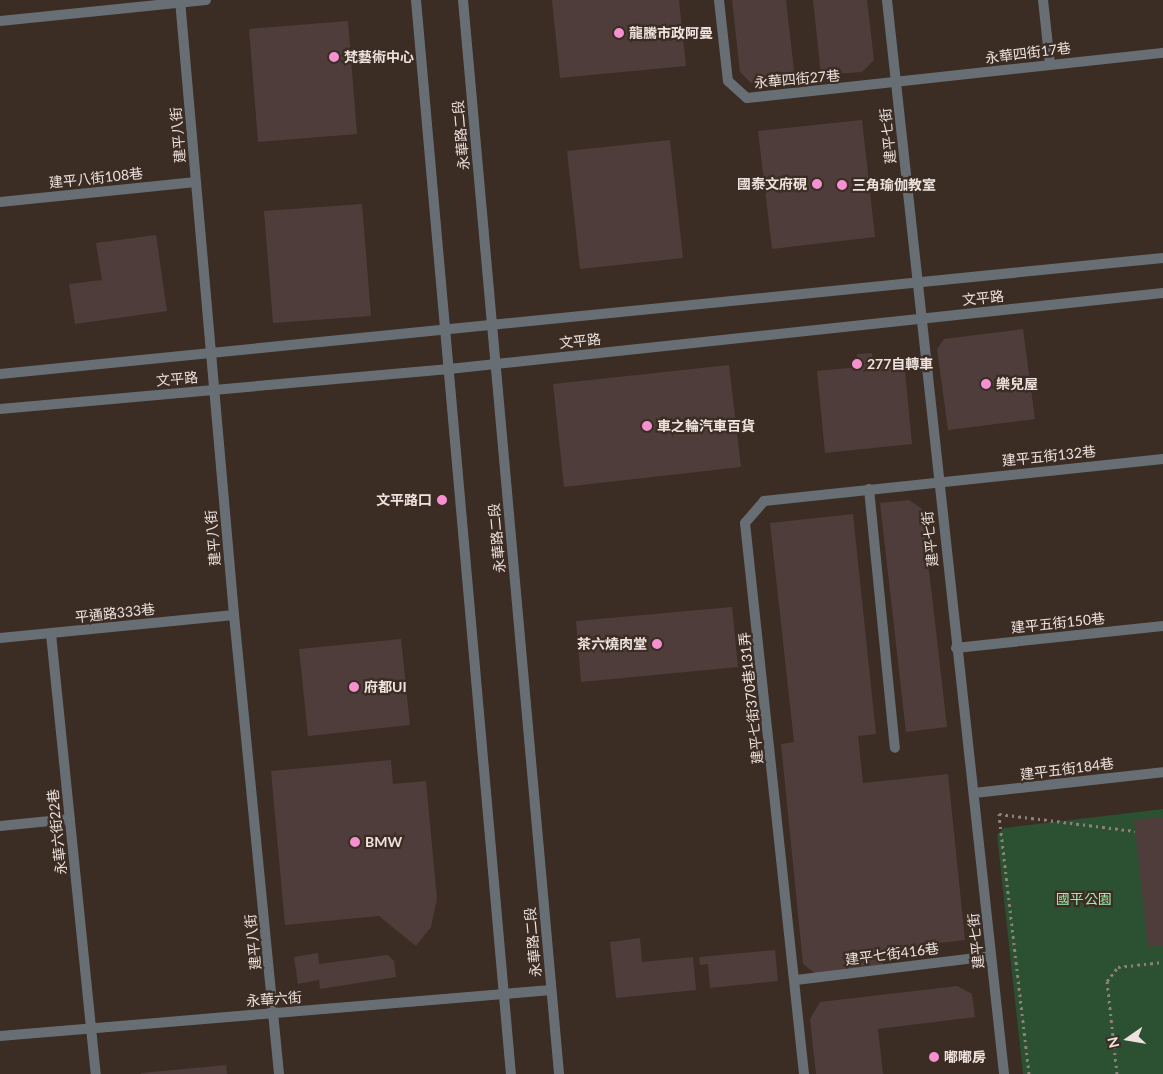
<!DOCTYPE html>
<html>
<head>
<meta charset="utf-8">
<style>
	body { margin:0 }
	#map { position:relative; width:1163px; height:1074px; overflow:hidden; background:#3b2c24; font-family:Lato,"Noto Sans TC",sans-serif }
	div>[style] { position:absolute }
	.green>* { inset:0; background:#2b5032 }
	.building>* { inset:0; background:#4f3d3b }
	.path>* { height:3px; margin-top:-1.5px; transform-origin:0; background:repeating-linear-gradient(90deg,#8d7f79 0 2.5px,transparent 0 6.5px) }
	.service>* { height:10px; margin:-5px; padding:0 5px; transform-origin:5px; border-radius:5px; background:#686f74 }
	.minor>* { height:10px; margin:-5px; padding:0 5px; transform-origin:5px; border-radius:5px; background:#686f74 }
	.tertiary>* { height:10px; margin:-5px; padding:0 5px; transform-origin:5px; border-radius:5px; background:#686f74 }
	.dots>* { width:14px; height:14px; translate:-50% -50%; box-sizing:border-box; border:2px solid #3b2c24; border-radius:50% }
	span { translate:-50% -50%; white-space:nowrap; text-align:center; line-height:1.15; -webkit-text-stroke:4.5px #3b2c24; paint-order:stroke }
	.poi-label { font-size:14px; color:#ede2dd; font-weight:700 }
	.left { translate:0 -50%; text-align:left }
	.right { translate:-100% -50%; text-align:right }
	.street-label { font-size:14px; color:#ede2dd }
	.park-label { font-size:14px; color:#9decaa }
	.north { position:absolute; left:1103px; top:1014px; width:50px; height:50px; -webkit-text-stroke:4px #3b2c24; paint-order:stroke; rotate:257deg; font-size:14px; font-weight:700; line-height:20px; text-align:center; color:#ede2dd }
	.north::after { content:''; display:block; margin:auto; width:18px; height:22px; background:#ede2dd; clip-path:polygon(50% 0,100% 100%,50% 72%,0 100%) }
</style>
</head>
<body>
<div id="map">
	<div class="green">
		<i style="clip-path:polygon(1163px 809px,1163px 1074px,1023px 1074px,997px 835px,1004px 828px)"></i>
	</div>
	<div class="building">
		<i style="clip-path:polygon(552px 0,679px 0,686px 66px,560px 78px)"></i>
		<i style="clip-path:polygon(732px 0,786px 0,795px 79px,751px 83px,740px 72px)"></i>
		<i style="clip-path:polygon(813px 0,867px 0,874px 60px,862px 72px,821px 75px)"></i>
		<i style="clip-path:polygon(348px 21px,357px 134px,258px 142px,249px 29px)"></i>
		<i style="clip-path:polygon(862px 120px,875px 237px,772px 249px,758px 131px)"></i>
		<i style="clip-path:polygon(670px 140px,683px 258px,580px 269px,567px 151px)"></i>
		<i style="clip-path:polygon(362px 204px,371px 316px,273px 323px,264px 211px)"></i>
		<i style="clip-path:polygon(156px 235px,167px 311px,75px 324px,69px 284px,102px 280px,96px 243px)"></i>
		<i style="clip-path:polygon(1023px 329px,1035px 419px,948px 430px,937px 349px,944px 339px)"></i>
		<i style="clip-path:polygon(872px 353px,873px 365px,904px 361px,912px 444px,825px 453px,817px 371px,858px 367px,857px 354px)"></i>
		<i style="clip-path:polygon(729px 365px,741px 467px,564px 487px,553px 384px)"></i>
		<i style="clip-path:polygon(909px 500px,922px 509px,947px 727px,906px 732px,880px 503px)"></i>
		<i style="clip-path:polygon(853px 514px,876px 734px,858px 736px,863px 783px,948px 774px,965px 940px,881px 950px,883px 965px,816px 974px,803px 964px,781px 744px,794px 742px,770px 523px)"></i>
		<i style="clip-path:polygon(732px 607px,738px 667px,581px 682px,576px 621px)"></i>
		<i style="clip-path:polygon(401px 639px,410px 725px,308px 736px,299px 649px)"></i>
		<i style="clip-path:polygon(391px 760px,393px 784px,426px 781px,437px 899px,431px 927px,416px 946px,379px 916px,285px 925px,271px 771px)"></i>
		<i style="clip-path:polygon(1163px 817px,1163px 945px,1148px 947px,1134px 820px)"></i>
		<i style="clip-path:polygon(640px 938px,642px 962px,693px 957px,696px 990px,616px 998px,610px 942px)"></i>
		<i style="clip-path:polygon(775px 950px,778px 981px,710px 988px,708px 964px,700px 965px,699px 957px)"></i>
		<i style="clip-path:polygon(318px 953px,319px 964px,388px 955px,394px 961px,396px 977px,320px 989px,319px 980px,298px 984px,294px 957px)"></i>
		<i style="clip-path:polygon(957px 986px,972px 994px,975px 1017px,878px 1029px,883px 1074px,816px 1074px,810px 1019px,820px 1002px)"></i>
		<i style="clip-path:polygon(226px 1065px,227px 1074px,141px 1074px,141px 1073px)"></i>
	</div>
	<div class="path">
		<i style="left:1029px;top:1074px;width:262px;rotate:-96.6deg"></i>
		<i style="left:999px;top:814px;width:137px;rotate:7.1deg"></i>
		<i style="left:1117px;top:1074px;width:94px;rotate:-96.1deg"></i>
		<i style="left:1107px;top:981px;width:18px;rotate:-52deg"></i>
		<i style="left:1118px;top:967px;width:45px;rotate:-6.3deg"></i>
	</div>
	<div class="service">
		<i style="left:869px;top:489px;width:260px;rotate:84.3deg"></i>
	</div>
	<div class="minor">
		<i style="left:180px;top:0;width:617px;rotate:84.98deg"></i>
		<i style="left:234px;top:615px;width:461px;rotate:84.4deg"></i>
		<i style="left:719px;top:0;width:81px;rotate:83.7deg"></i>
		<i style="left:728px;top:81px;width:25px;rotate:42deg"></i>
		<i style="left:747px;top:98px;width:418px;rotate:-6.2deg"></i>
		<i style="left:887px;top:0;width:1080px;rotate:83.78deg"></i>
		<i style="left:1043px;top:0;width:64px;rotate:83.8deg"></i>
		<i style="left:0;top:21px;width:207px;rotate:-5.8deg"></i>
		<i style="left:0;top:202px;width:197px;rotate:-5.8deg"></i>
		<i style="left:51px;top:634px;width:442px;rotate:84.2deg"></i>
		<i style="left:0;top:638px;width:235px;rotate:-5.6deg"></i>
		<i style="left:956px;top:648px;width:208px;rotate:-6.1deg"></i>
		<i style="left:974px;top:793px;width:190px;rotate:-6.3deg"></i>
		<i style="left:0;top:826px;width:70px;rotate:-5.7deg"></i>
		<i style="left:796px;top:980px;width:196px;rotate:-7deg"></i>
		<i style="left:0;top:1036px;width:553px;rotate:-4.77deg"></i>
		<i style="left:804px;top:1074px;width:554px;rotate:-96.11deg"></i>
		<i style="left:745px;top:523px;width:29px;rotate:-49deg"></i>
		<i style="left:764px;top:501px;width:401px;rotate:-6deg"></i>
	</div>
	<div class="tertiary">
		<i style="left:416px;top:0;width:1078px;rotate:84.95deg"></i>
		<i style="left:463px;top:0;width:1078px;rotate:84.89deg"></i>
		<i style="left:0;top:374px;width:1169px;rotate:-5.7deg"></i>
		<i style="left:0;top:409px;width:451px;rotate:-5.1deg"></i>
		<i style="left:449px;top:369px;width:718px;rotate:-6.08deg"></i>
	</div>
	<div class="dots">
		<i style="left:619px;top:33px;background:#f590d1"></i>
		<i style="left:334px;top:57px;background:#f590d1"></i>
		<i style="left:817px;top:184px;background:#f590d1"></i>
		<i style="left:842px;top:185px;background:#f590d1"></i>
		<i style="left:857px;top:364px;background:#f590d1"></i>
		<i style="left:986px;top:384px;background:#f590d1"></i>
		<i style="left:647px;top:426px;background:#f590d1"></i>
		<i style="left:442px;top:500px;background:#f590d1"></i>
		<i style="left:657px;top:644px;background:#f590d1"></i>
		<i style="left:354px;top:687px;background:#f590d1"></i>
		<i style="left:355px;top:842px;background:#f590d1"></i>
		<i style="left:934px;top:1057px;background:#f590d1"></i>
	</div>
	<div class="poi-label">
		<span class="left" style="left:629px;top:33px">龍騰市政阿曼</span>
		<span class="left" style="left:344px;top:57px">梵藝術中心</span>
		<span class="right" style="left:807px;top:184px">國泰文府硯</span>
		<span class="left" style="left:852px;top:185px">三角瑜伽教室</span>
		<span class="left" style="left:867px;top:364px">277自轉車</span>
		<span class="left" style="left:996px;top:384px">樂兒屋</span>
		<span class="left" style="left:657px;top:426px">車之輪汽車百貨</span>
		<span class="right" style="left:432px;top:500px">文平路口</span>
		<span class="right" style="left:647px;top:644px">茶六燒肉堂</span>
		<span class="left" style="left:364px;top:687px">府都UI</span>
		<span class="left" style="left:365px;top:842px">BMW</span>
		<span class="left" style="left:944px;top:1057px">嘟嘟房</span>
	</div>
	<div class="street-label">
		<span style="left:1028px;top:53px;rotate:-7deg">永華四街17巷</span>
		<span style="left:797px;top:79px;rotate:-5deg">永華四街27巷</span>
		<span style="left:178px;top:135px;rotate:-95deg">建平八街</span>
		<span style="left:461px;top:135px;rotate:-95deg">永華路二段</span>
		<span style="left:888px;top:136px;rotate:-96deg">建平七街</span>
		<span style="left:96px;top:178px;rotate:-6deg">建平八街108巷</span>
		<span style="left:983px;top:298px;rotate:-6deg">文平路</span>
		<span style="left:580px;top:341px;rotate:-6deg">文平路</span>
		<span style="left:177px;top:379px;rotate:-5deg">文平路</span>
		<span style="left:1049px;top:456px;rotate:-6deg">建平五街132巷</span>
		<span style="left:213px;top:538px;rotate:-95deg">建平八街</span>
		<span style="left:497px;top:538px;rotate:-95deg">永華路二段</span>
		<span style="left:930px;top:539px;rotate:-96deg">建平七街</span>
		<span style="left:115px;top:613px;rotate:-6deg">平通路333巷</span>
		<span style="left:1058px;top:623px;rotate:-6deg">建平五街150巷</span>
		<span style="left:751px;top:698px;rotate:-96deg">建平七街370巷131弄</span>
		<span style="left:1067px;top:769px;rotate:-7deg">建平五街184巷</span>
		<span style="left:57px;top:832px;rotate:-96deg">永華六街22巷</span>
		<span style="left:976px;top:941px;rotate:-96deg">建平七街</span>
		<span style="left:253px;top:942px;rotate:-96deg">建平八街</span>
		<span style="left:533px;top:942px;rotate:-95deg">永華路二段</span>
		<span style="left:892px;top:954px;rotate:-7deg">建平七街416巷</span>
		<span style="left:274px;top:999px;rotate:-4deg">永華六街</span>
	</div>
	<div class="park-label">
		<span style="left:1084px;top:899px">國平公園</span>
	</div>
	<div class="north">N</div>
</div>
</body>
</html>
